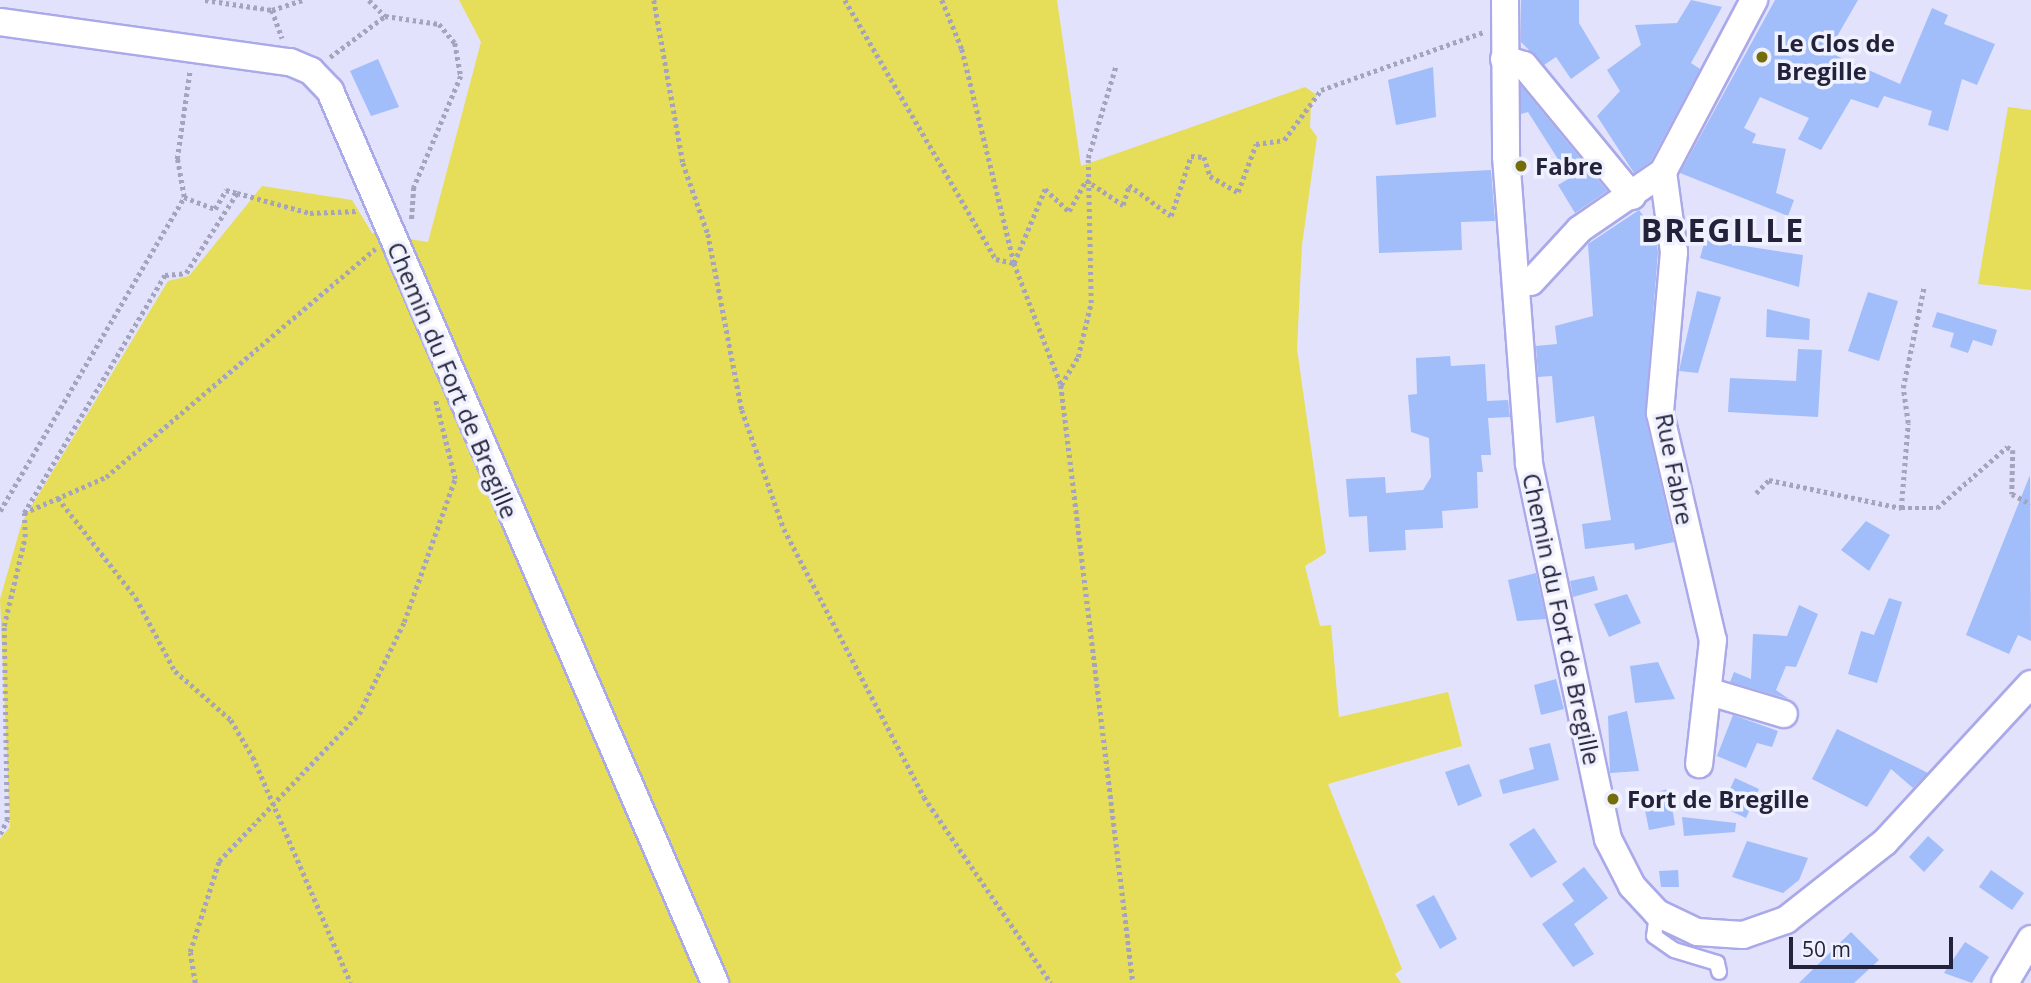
<!DOCTYPE html>
<html>
<head>
<meta charset="utf-8">
<style>
	body { margin:0 }
	#map { position:relative; width:2031px; height:983px; overflow:hidden; background:#e2e2fd; font-family:"Open Sans",sans-serif }
	div>[style] { position:absolute }
	.green>* { inset:0; background:#e6dd59 }
	.building>* { inset:0; background:#a1bdfa }
	.path>* { height:4.5px; margin-top:-2.25px; transform-origin:0; background:repeating-linear-gradient(90deg,#a4a4be 0 3.5px,transparent 0 7px) }
	.roads { filter:drop-shadow(2px 0 #aaa9e9) drop-shadow(-2px 0 #aaa9e9) drop-shadow(0 2px #aaa9e9) drop-shadow(0 -2px #aaa9e9) }
	.lane>* { height:14px; margin:-7px; padding:0 7px; transform-origin:7px; border-radius:7px; background:#fff }
	.street>* { height:26px; margin:-13px; padding:0 13px; transform-origin:13px; border-radius:13px; background:#fff }
	.dots>* { width:19px; height:19px; translate:-50% -50%; box-sizing:border-box; border:4px solid #f0f1fe; border-radius:50% }
	span { translate:-50% -50%; white-space:nowrap; text-align:center; line-height:1.15; -webkit-text-stroke:7px #f0f1fe; paint-order:stroke }
	.poi-label { font-size:24px; color:#23223b; font-weight:700 }
	.left { translate:0 -50%; text-align:left }
	.street-label { font-size:24px; color:#23223b }
	.district-label { font-size:32px; color:#23223b; font-weight:700; letter-spacing:2px }
	.scale { position:absolute; left:1789px; top:937px; width:164px; height:32px; box-sizing:border-box; border:4px solid #23223b; border-top:0; padding-left:9px; font-size:21px; line-height:24px; white-space:nowrap; color:#23223b; -webkit-text-stroke:5px #f0f1fe; paint-order:stroke }
</style>
</head>
<body>
<div id="map">
	<div class="green">
		<i style="clip-path:polygon(459px 0,1057px 0,1081px 166px,1305px 87px,1317px 95px,1311px 105px,1310px 127px,1317px 137px,1302px 245px,1297px 349px,1326px 553px,1305px 566px,1320px 626px,1331px 625px,1339px 717px,1448px 692px,1462px 746px,1328px 784px,1402px 969px,1395px 974px,1401px 983px,0 983px,0 839px,10px 827px,0 599px,22px 522px,168px 281px,189px 276px,262px 186px,352px 200px,372px 233px,428px 242px,481px 42px)"></i>
		<i style="clip-path:polygon(2008px 107px,2031px 110px,2031px 290px,1978px 284px)"></i>
	</div>
	<div class="building">
		<i style="clip-path:polygon(1521px 0,1579px 0,1579px 23px,1600px 58px,1571px 79px,1556px 57px,1544px 65px,1521px 42px)"></i>
		<i style="clip-path:polygon(1691px 0,1722px 7px,1691px 63px,1700px 69px,1651px 161px,1634px 173px,1597px 116px,1620px 91px,1607px 70px,1641px 45px,1635px 25px,1677px 23px)"></i>
		<i style="clip-path:polygon(1775px 0,1858px 0,1828px 52px,1900px 84px,1932px 8px,1948px 15px,1944px 24px,1995px 44px,1977px 85px,1962px 79px,1948px 131px,1928px 125px,1932px 111px,1884px 96px,1878px 108px,1851px 99px,1821px 150px,1798px 139px,1809px 118px,1760px 97px,1744px 128px,1756px 134px,1752px 143px,1786px 149px,1776px 193px,1794px 200px,1788px 216px,1680px 173px)"></i>
		<i style="clip-path:polygon(378px 59px,399px 107px,371px 116px,350px 71px)"></i>
		<i style="clip-path:polygon(1433px 67px,1436px 117px,1396px 125px,1388px 80px)"></i>
		<i style="clip-path:polygon(1521px 86px,1607px 191px,1575px 213px,1558px 185px,1570px 178px,1528px 112px,1521px 114px)"></i>
		<i style="clip-path:polygon(1491px 170px,1495px 221px,1461px 222px,1462px 250px,1379px 253px,1376px 176px)"></i>
		<i style="clip-path:polygon(1639px 210px,1655px 231px,1658px 252px,1645px 416px,1674px 542px,1635px 550px,1634px 543px,1585px 549px,1582px 524px,1611px 520px,1594px 416px,1556px 423px,1552px 376px,1538px 377px,1536px 346px,1557px 344px,1555px 326px,1593px 316px,1588px 244px)"></i>
		<i style="clip-path:polygon(1705px 240px,1803px 255px,1799px 287px,1700px 258px)"></i>
		<i style="clip-path:polygon(1697px 291px,1721px 297px,1698px 373px,1679px 371px)"></i>
		<i style="clip-path:polygon(1868px 292px,1898px 301px,1879px 361px,1848px 351px)"></i>
		<i style="clip-path:polygon(1767px 309px,1810px 319px,1809px 340px,1766px 337px)"></i>
		<i style="clip-path:polygon(1937px 312px,1997px 330px,1992px 346px,1973px 340px,1968px 353px,1950px 347px,1954px 333px,1932px 327px)"></i>
		<i style="clip-path:polygon(1798px 349px,1822px 350px,1818px 417px,1728px 412px,1730px 378px,1796px 381px)"></i>
		<i style="clip-path:polygon(1450px 356px,1451px 366px,1485px 364px,1487px 401px,1508px 400px,1510px 417px,1488px 418px,1491px 455px,1481px 455px,1483px 472px,1477px 472px,1478px 508px,1442px 511px,1443px 528px,1405px 530px,1406px 550px,1369px 552px,1367px 516px,1349px 517px,1346px 479px,1385px 477px,1386px 493px,1423px 490px,1431px 477px,1429px 438px,1411px 432px,1408px 395px,1417px 394px,1416px 358px)"></i>
		<i style="clip-path:polygon(2030px 475px,2031px 641px,2018px 635px,2009px 654px,1966px 635px)"></i>
		<i style="clip-path:polygon(1866px 521px,1890px 535px,1869px 571px,1841px 550px)"></i>
		<i style="clip-path:polygon(1536px 573px,1546px 619px,1517px 621px,1508px 580px)"></i>
		<i style="clip-path:polygon(1594px 576px,1598px 590px,1573px 597px,1570px 581px)"></i>
		<i style="clip-path:polygon(1627px 594px,1641px 623px,1609px 637px,1594px 604px)"></i>
		<i style="clip-path:polygon(1889px 598px,1902px 602px,1877px 683px,1848px 674px,1861px 631px,1874px 635px)"></i>
		<i style="clip-path:polygon(1799px 605px,1818px 614px,1796px 667px,1786px 666px,1776px 690px,1789px 699px,1730px 682px,1734px 672px,1751px 679px,1753px 634px,1787px 636px)"></i>
		<i style="clip-path:polygon(1658px 662px,1675px 699px,1635px 703px,1630px 666px)"></i>
		<i style="clip-path:polygon(1556px 679px,1564px 709px,1541px 715px,1534px 685px)"></i>
		<i style="clip-path:polygon(1627px 711px,1639px 771px,1610px 773px,1608px 716px)"></i>
		<i style="clip-path:polygon(1733px 715px,1778px 731px,1772px 747px,1757px 743px,1746px 768px,1717px 756px)"></i>
		<i style="clip-path:polygon(1837px 729px,1912px 765px,1928px 773px,1913px 788px,1891px 769px,1867px 807px,1812px 779px)"></i>
		<i style="clip-path:polygon(1550px 743px,1559px 780px,1503px 794px,1499px 780px,1534px 769px,1529px 748px)"></i>
		<i style="clip-path:polygon(1469px 764px,1482px 796px,1458px 806px,1445px 772px)"></i>
		<i style="clip-path:polygon(1735px 778px,1759px 789px,1746px 818px,1722px 807px)"></i>
		<i style="clip-path:polygon(1669px 789px,1675px 825px,1649px 830px,1642px 795px)"></i>
		<i style="clip-path:polygon(1682px 817px,1736px 823px,1735px 832px,1684px 836px)"></i>
		<i style="clip-path:polygon(1534px 828px,1557px 862px,1531px 878px,1509px 844px)"></i>
		<i style="clip-path:polygon(1928px 836px,1944px 850px,1924px 872px,1909px 857px)"></i>
		<i style="clip-path:polygon(1747px 841px,1808px 858px,1799px 880px,1783px 893px,1732px 877px)"></i>
		<i style="clip-path:polygon(1584px 867px,1608px 898px,1574px 924px,1594px 954px,1573px 967px,1542px 924px,1574px 901px,1562px 884px)"></i>
		<i style="clip-path:polygon(1678px 870px,1679px 887px,1661px 887px,1659px 871px)"></i>
		<i style="clip-path:polygon(1991px 870px,2024px 893px,2012px 910px,1979px 887px)"></i>
		<i style="clip-path:polygon(1434px 895px,1457px 939px,1440px 949px,1416px 905px)"></i>
		<i style="clip-path:polygon(1851px 932px,1879px 960px,1854px 983px,1799px 983px)"></i>
		<i style="clip-path:polygon(1965px 942px,1989px 957px,1972px 983px,1944px 973px)"></i>
	</div>
	<div class="path">
		<i style="left:205px;top:0;width:68px;rotate:8.5deg"></i>
		<i style="left:272px;top:10px;width:32px;rotate:-18deg"></i>
		<i style="left:369px;top:0;width:23px;rotate:45deg"></i>
		<i style="left:654px;top:0;width:166px;rotate:79.9deg"></i>
		<i style="left:683px;top:163px;width:75px;rotate:70.6deg"></i>
		<i style="left:708px;top:234px;width:179px;rotate:79.1deg"></i>
		<i style="left:742px;top:410px;width:126px;rotate:70.6deg"></i>
		<i style="left:784px;top:529px;width:302px;rotate:62.4deg"></i>
		<i style="left:924px;top:797px;width:225px;rotate:55.7deg"></i>
		<i style="left:845px;top:0;width:300px;rotate:59.8deg"></i>
		<i style="left:996px;top:259px;width:18px;rotate:13deg"></i>
		<i style="left:1014px;top:263px;width:80px;rotate:-67.3deg"></i>
		<i style="left:1045px;top:189px;width:33px;rotate:43deg"></i>
		<i style="left:1069px;top:211px;width:35px;rotate:-61deg"></i>
		<i style="left:1086px;top:180px;width:45px;rotate:34deg"></i>
		<i style="left:1123px;top:205px;width:21px;rotate:-73deg"></i>
		<i style="left:1129px;top:185px;width:52px;rotate:36.4deg"></i>
		<i style="left:1171px;top:216px;width:63px;rotate:-71.6deg"></i>
		<i style="left:1191px;top:156px;width:13px;rotate:4deg"></i>
		<i style="left:1204px;top:157px;width:20px;rotate:72deg"></i>
		<i style="left:1210px;top:176px;width:32px;rotate:30deg"></i>
		<i style="left:1238px;top:192px;width:51px;rotate:-69.4deg"></i>
		<i style="left:1256px;top:144px;width:28px;rotate:-8deg"></i>
		<i style="left:1284px;top:140px;width:62px;rotate:-53.5deg"></i>
		<i style="left:1321px;top:90px;width:173px;rotate:-19.6deg"></i>
		<i style="left:942px;top:0;width:53px;rotate:67.8deg"></i>
		<i style="left:962px;top:49px;width:220px;rotate:76.3deg"></i>
		<i style="left:1014px;top:263px;width:131px;rotate:68.9deg"></i>
		<i style="left:1061px;top:385px;width:602px;rotate:83.13deg"></i>
		<i style="left:272px;top:10px;width:30px;rotate:70deg"></i>
		<i style="left:330px;top:57px;width:69px;rotate:-36.7deg"></i>
		<i style="left:385px;top:16px;width:55px;rotate:8.4deg"></i>
		<i style="left:439px;top:24px;width:25px;rotate:50deg"></i>
		<i style="left:455px;top:43px;width:34px;rotate:80deg"></i>
		<i style="left:461px;top:76px;width:121px;rotate:112.9deg"></i>
		<i style="left:414px;top:187px;width:32px;rotate:94deg"></i>
		<i style="left:184px;top:197px;width:33px;rotate:21deg"></i>
		<i style="left:215px;top:209px;width:22px;rotate:-60deg"></i>
		<i style="left:226px;top:190px;width:11px;rotate:15deg"></i>
		<i style="left:1061px;top:385px;width:33px;rotate:-59deg"></i>
		<i style="left:1078px;top:357px;width:56px;rotate:-76.5deg"></i>
		<i style="left:1091px;top:303px;width:145px;rotate:-91.2deg"></i>
		<i style="left:1088px;top:158px;width:97px;rotate:-73.2deg"></i>
		<i style="left:1756px;top:493px;width:18px;rotate:-45deg"></i>
		<i style="left:1769px;top:480px;width:135px;rotate:12deg"></i>
		<i style="left:1901px;top:508px;width:36px"></i>
		<i style="left:1937px;top:508px;width:93px;rotate:-41.1deg"></i>
		<i style="left:2007px;top:447px;width:7px;rotate:27deg"></i>
		<i style="left:2013px;top:450px;width:44px;rotate:91.3deg"></i>
		<i style="left:2012px;top:494px;width:21px;rotate:28deg"></i>
		<i style="left:58px;top:498px;width:127px;rotate:52deg"></i>
		<i style="left:136px;top:598px;width:83px;rotate:61.9deg"></i>
		<i style="left:175px;top:671px;width:74px;rotate:41.2deg"></i>
		<i style="left:231px;top:720px;width:43px;rotate:59.3deg"></i>
		<i style="left:253px;top:757px;width:246px;rotate:66.6deg"></i>
		<i style="left:1901px;top:508px;width:85px;rotate:-85.3deg"></i>
		<i style="left:1908px;top:423px;width:35px;rotate:-98deg"></i>
		<i style="left:1903px;top:388px;width:103px;rotate:-78.3deg"></i>
		<i style="left:0;top:511px;width:364px;rotate:-59.6deg"></i>
		<i style="left:184px;top:197px;width:39px;rotate:-100deg"></i>
		<i style="left:177px;top:159px;width:90px;rotate:-81.7deg"></i>
		<i style="left:24px;top:513px;width:90px;rotate:-23.7deg"></i>
		<i style="left:106px;top:477px;width:353px;rotate:-40.3deg"></i>
		<i style="left:0;top:834px;width:16px;rotate:-63deg"></i>
		<i style="left:7px;top:820px;width:194px;rotate:-90.9deg"></i>
		<i style="left:4px;top:626px;width:91px;rotate:-76.7deg"></i>
		<i style="left:25px;top:537px;width:24px;rotate:-92deg"></i>
		<i style="left:24px;top:513px;width:277px;rotate:-59.4deg"></i>
		<i style="left:165px;top:275px;width:21px;rotate:-5deg"></i>
		<i style="left:186px;top:273px;width:95px;rotate:-57.5deg"></i>
		<i style="left:237px;top:193px;width:76px;rotate:15.3deg"></i>
		<i style="left:310px;top:213px;width:47px;rotate:-2.4deg"></i>
		<i style="left:195px;top:983px;width:31px;rotate:-99deg"></i>
		<i style="left:190px;top:952px;width:96px;rotate:-72.3deg"></i>
		<i style="left:219px;top:861px;width:203px;rotate:-46.4deg"></i>
		<i style="left:359px;top:714px;width:102px;rotate:-63.9deg"></i>
		<i style="left:404px;top:622px;width:152px;rotate:-70.4deg"></i>
		<i style="left:455px;top:479px;width:82px;rotate:-104deg"></i>
	</div>
	<div class="roads">
		<div class="lane">
			<i style="left:1657px;top:913px;width:23px;rotate:97deg"></i>
			<i style="left:1654px;top:936px;width:24px;rotate:35deg"></i>
			<i style="left:1674px;top:950px;width:45px;rotate:16.8deg"></i>
			<i style="left:1717px;top:963px;width:9px;rotate:77deg"></i>
		</div>
		<div class="street">
			<i style="left:1505px;top:0;width:156px;rotate:89.6deg"></i>
			<i style="left:1506px;top:156px;width:309px;rotate:85.7deg"></i>
			<i style="left:1529px;top:464px;width:383px;rotate:78.1deg"></i>
			<i style="left:1608px;top:839px;width:53px;rotate:62.9deg"></i>
			<i style="left:1632px;top:886px;width:37px;rotate:47deg"></i>
			<i style="left:1657px;top:913px;width:44px;rotate:25.4deg"></i>
			<i style="left:1697px;top:932px;width:46px;rotate:3.7deg"></i>
			<i style="left:1743px;top:935px;width:46px;rotate:-19.2deg"></i>
			<i style="left:1786px;top:920px;width:126px;rotate:-38.2deg"></i>
			<i style="left:1885px;top:842px;width:215px;rotate:-47.3deg"></i>
			<i style="left:0;top:22px;width:293px;rotate:7.9deg"></i>
			<i style="left:290px;top:62px;width:23px;rotate:23deg"></i>
			<i style="left:311px;top:71px;width:28px;rotate:46deg"></i>
			<i style="left:330px;top:91px;width:972px;rotate:66.65deg"></i>
			<i style="left:1504px;top:59px;width:21px;rotate:17deg"></i>
			<i style="left:1524px;top:65px;width:170px;rotate:50.5deg"></i>
			<i style="left:1663px;top:172px;width:81px;rotate:82.2deg"></i>
			<i style="left:1674px;top:252px;width:162px;rotate:95deg"></i>
			<i style="left:1660px;top:413px;width:233px;rotate:76.9deg"></i>
			<i style="left:1713px;top:640px;width:125px;rotate:96.4deg"></i>
			<i style="left:1531px;top:282px;width:72px;rotate:-47.2deg"></i>
			<i style="left:1580px;top:229px;width:101px;rotate:-34.5deg"></i>
			<i style="left:1663px;top:172px;width:195px;rotate:-62.1deg"></i>
			<i style="left:1710px;top:692px;width:77px;rotate:16.6deg"></i>
			<i style="left:2005px;top:983px;width:51px;rotate:-59.4deg"></i>
		</div>
	</div>
	<div class="dots">
		<i style="left:1762px;top:57px;background:#736d0a"></i>
		<i style="left:1521px;top:166px;background:#736d0a"></i>
		<i style="left:1613px;top:799px;background:#736d0a"></i>
	</div>
	<div class="poi-label">
		<span class="left" style="left:1776px;top:57px">Le Clos de<br>Bregille</span>
		<span class="left" style="left:1535px;top:166px">Fabre</span>
		<span class="left" style="left:1627px;top:799px">Fort de Bregille</span>
	</div>
	<div class="street-label">
		<span style="left:453px;top:380px;rotate:67deg">Chemin du Fort de Bregille</span>
		<span style="left:1675px;top:469px;rotate:79deg">Rue Fabre</span>
		<span style="left:1562px;top:619px;rotate:78deg">Chemin du Fort de Bregille</span>
	</div>
	<div class="district-label">
		<span style="left:1723px;top:230px">BREGILLE</span>
	</div>
	<div class="scale">50 m</div>
</div>
</body>
</html>
